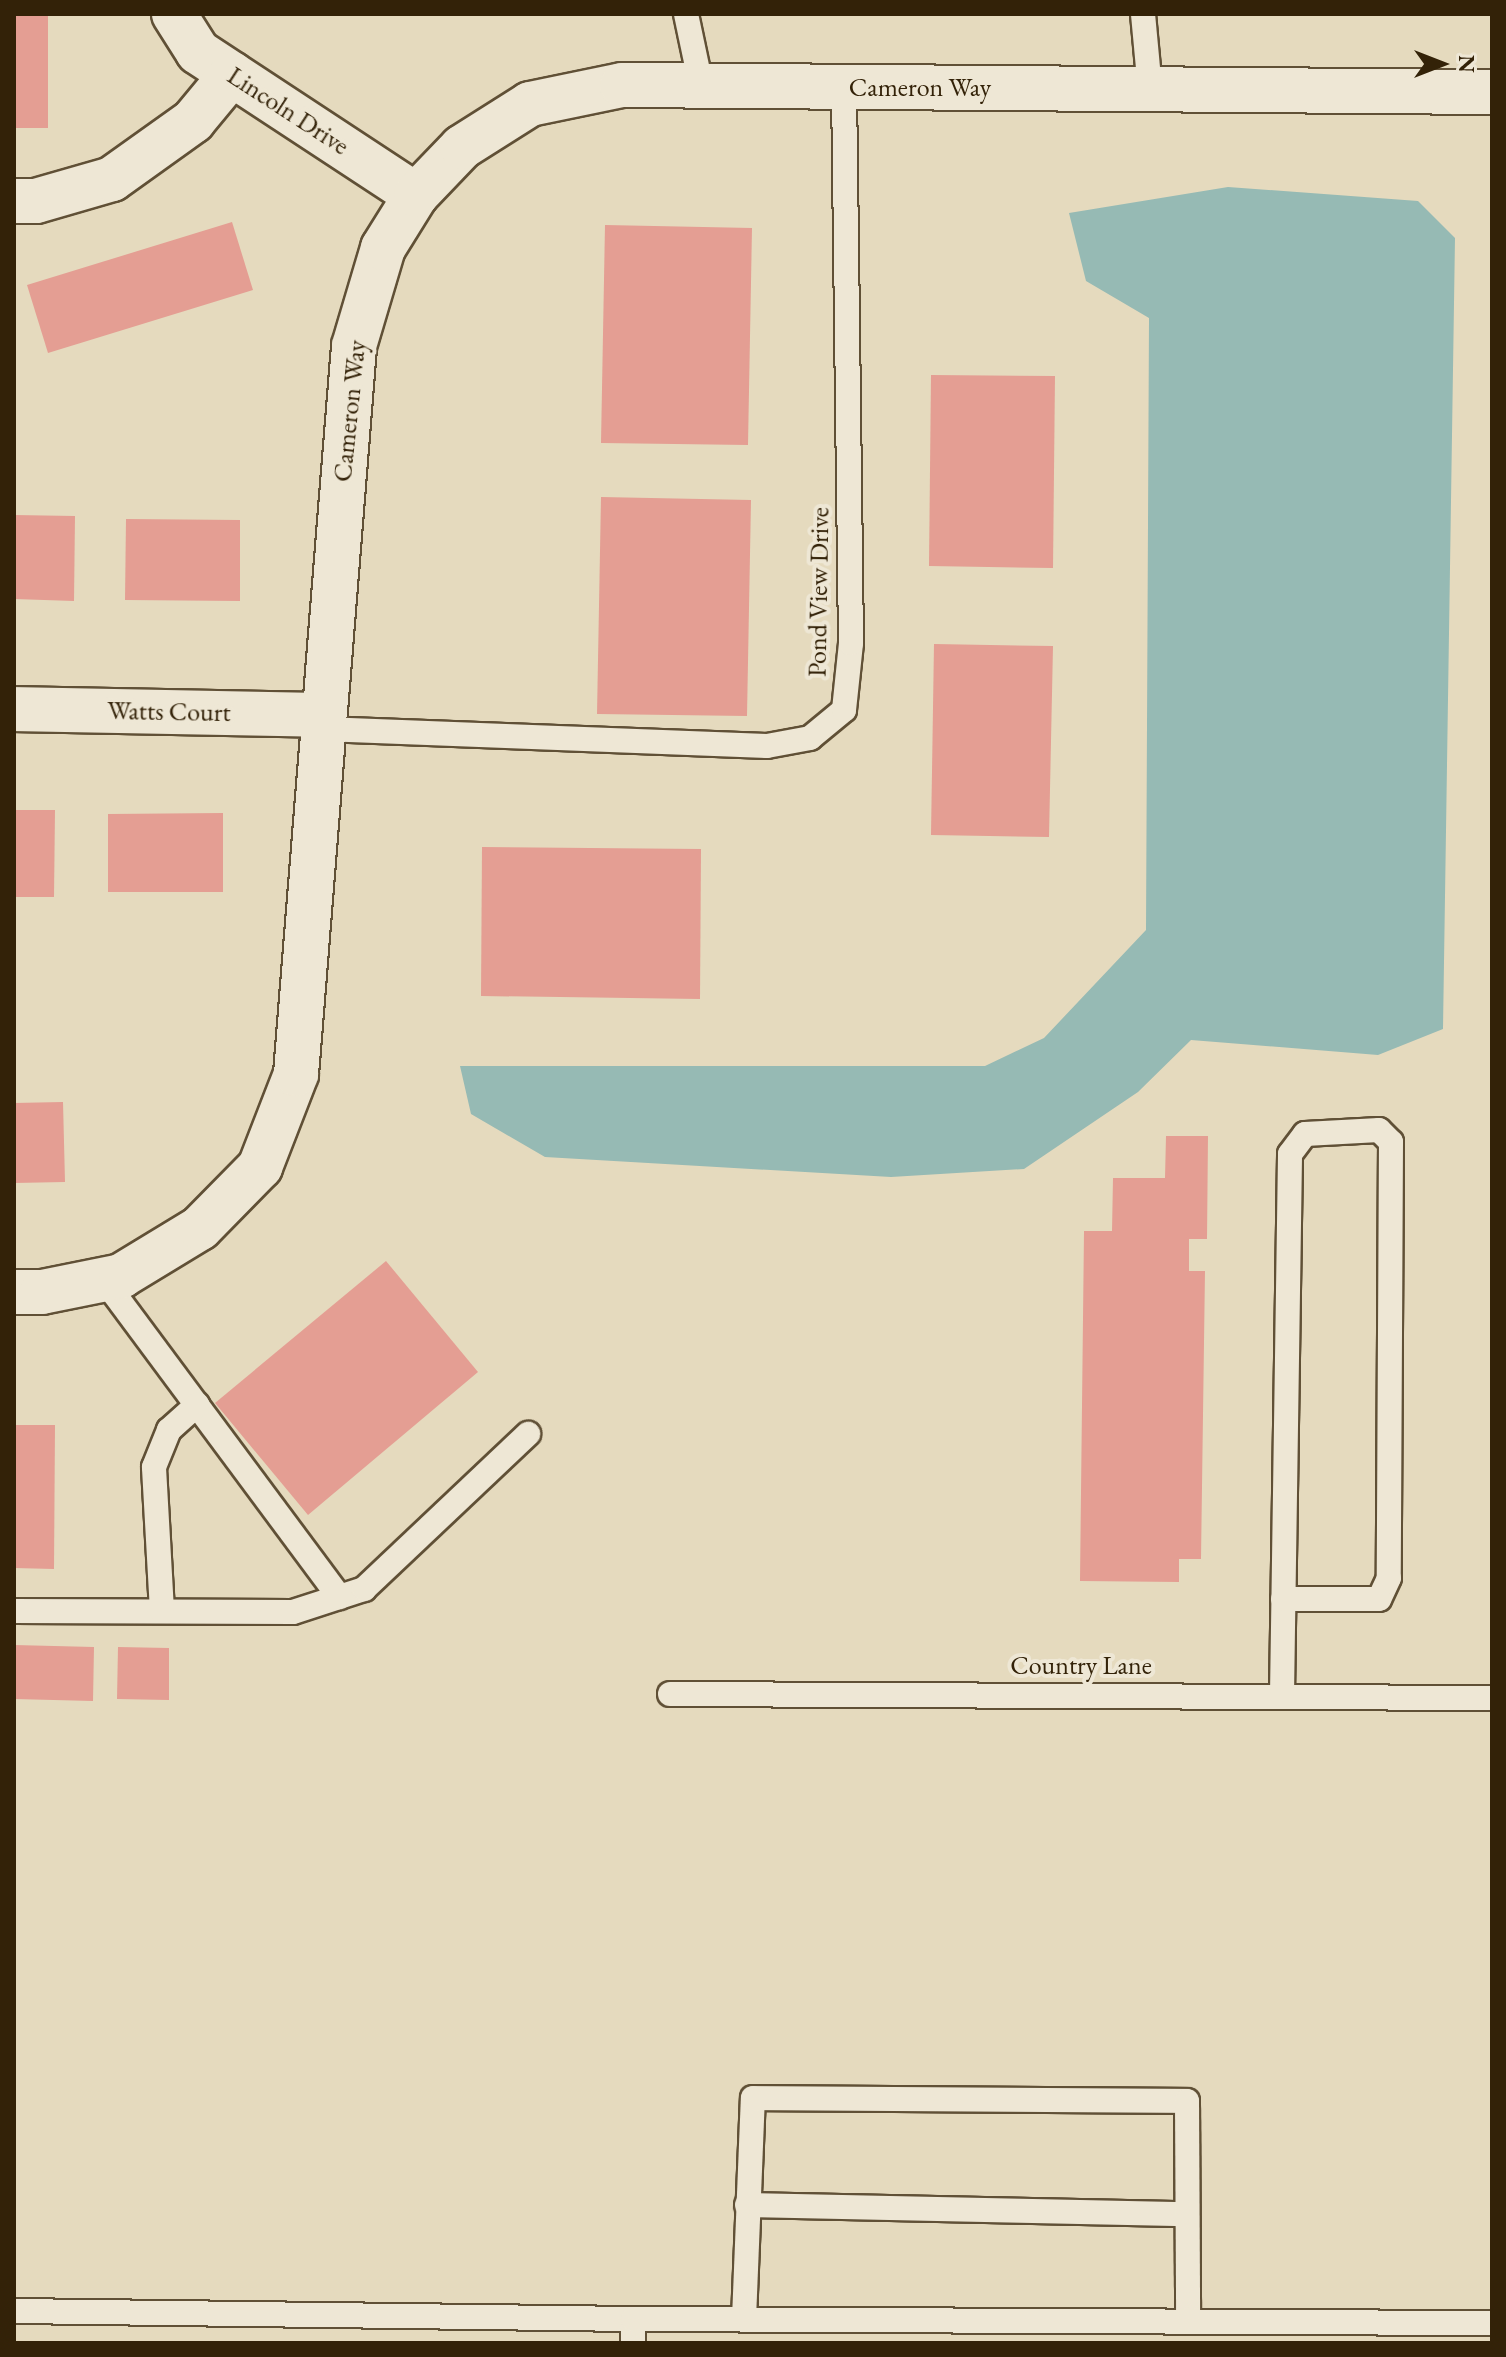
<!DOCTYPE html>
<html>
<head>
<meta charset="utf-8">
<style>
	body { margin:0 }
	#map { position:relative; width:1506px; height:2357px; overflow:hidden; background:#e5dabe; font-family:"EB Garamond",serif }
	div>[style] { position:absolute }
	.water>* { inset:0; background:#96bab4 }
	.building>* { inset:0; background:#e49e93 }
	.roads { filter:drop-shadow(2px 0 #605036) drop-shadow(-2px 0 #605036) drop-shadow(0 2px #605036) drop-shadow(0 -2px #605036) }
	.lane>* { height:24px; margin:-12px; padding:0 12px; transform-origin:12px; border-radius:12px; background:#eee7d5 }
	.street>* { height:44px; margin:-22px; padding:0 22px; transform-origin:22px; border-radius:22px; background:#eee7d5 }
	span { translate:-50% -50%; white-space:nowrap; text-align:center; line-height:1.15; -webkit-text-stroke:8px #eee7d5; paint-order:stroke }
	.street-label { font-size:26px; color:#332208 }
	.frame { position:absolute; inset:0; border:16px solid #332208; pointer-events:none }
	.north { position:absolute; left:1402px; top:24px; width:80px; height:80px; -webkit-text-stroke:6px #eee7d5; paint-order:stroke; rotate:90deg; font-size:22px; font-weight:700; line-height:32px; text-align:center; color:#332208 }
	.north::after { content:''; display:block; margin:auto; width:28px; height:36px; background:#332208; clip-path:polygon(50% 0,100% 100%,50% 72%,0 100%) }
</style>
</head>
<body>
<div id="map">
	<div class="water">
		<i style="clip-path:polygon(1228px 187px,1418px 201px,1455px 238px,1443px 1029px,1378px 1055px,1191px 1040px,1138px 1092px,1024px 1169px,891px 1177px,545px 1157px,471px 1114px,460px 1066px,985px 1066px,1044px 1038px,1146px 930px,1149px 318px,1086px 281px,1069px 213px)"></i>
	</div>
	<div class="building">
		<i style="clip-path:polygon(14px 14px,48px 14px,48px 128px,14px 128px)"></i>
		<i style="clip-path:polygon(232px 222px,253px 290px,48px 353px,27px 285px)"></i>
		<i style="clip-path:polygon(605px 225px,752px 228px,748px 445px,601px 443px)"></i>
		<i style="clip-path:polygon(931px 375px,1055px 376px,1053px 568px,929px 566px)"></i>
		<i style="clip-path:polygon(601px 497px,751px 500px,747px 716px,597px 714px)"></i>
		<i style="clip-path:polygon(14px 515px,75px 516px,74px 601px,14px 599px)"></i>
		<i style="clip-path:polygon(126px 519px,240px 520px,240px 601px,125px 600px)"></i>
		<i style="clip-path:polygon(934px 644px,1053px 646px,1049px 837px,931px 835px)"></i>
		<i style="clip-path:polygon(14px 810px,55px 810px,54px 897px,14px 897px)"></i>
		<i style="clip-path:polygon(223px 813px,223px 892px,108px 892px,108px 814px)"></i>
		<i style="clip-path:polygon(482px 847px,701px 849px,700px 999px,481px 996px)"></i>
		<i style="clip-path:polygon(63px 1102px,65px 1182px,14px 1183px,14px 1103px)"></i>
		<i style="clip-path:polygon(1166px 1136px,1208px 1136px,1207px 1239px,1189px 1239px,1189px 1271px,1205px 1271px,1201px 1559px,1179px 1559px,1179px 1582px,1080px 1581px,1084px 1231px,1112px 1231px,1113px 1178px,1165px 1178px)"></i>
		<i style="clip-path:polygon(386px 1261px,478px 1372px,308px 1515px,215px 1403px)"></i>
		<i style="clip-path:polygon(14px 1425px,55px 1425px,54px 1569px,14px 1568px)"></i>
		<i style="clip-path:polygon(14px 1645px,94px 1647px,93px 1701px,14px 1699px)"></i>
		<i style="clip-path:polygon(118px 1647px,169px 1648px,169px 1700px,117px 1699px)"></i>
	</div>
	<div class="roads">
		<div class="lane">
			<i style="left:686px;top:14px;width:73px;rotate:78.1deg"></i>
			<i style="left:1143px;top:14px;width:76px;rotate:84.7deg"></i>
			<i style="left:323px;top:729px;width:444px;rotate:2.2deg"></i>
			<i style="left:767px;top:746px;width:44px;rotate:-10.5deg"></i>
			<i style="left:810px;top:738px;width:44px;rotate:-39.5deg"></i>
			<i style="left:844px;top:710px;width:67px;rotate:-84deg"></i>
			<i style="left:851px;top:643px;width:556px;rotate:-90.72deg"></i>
			<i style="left:104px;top:1280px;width:395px;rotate:53.4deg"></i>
			<i style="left:14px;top:1611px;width:279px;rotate:0.2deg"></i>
			<i style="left:293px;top:1612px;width:75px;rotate:-17.9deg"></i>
			<i style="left:364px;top:1589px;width:226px;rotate:-43.4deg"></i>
			<i style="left:162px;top:1611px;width:144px;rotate:-93.2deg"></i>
			<i style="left:154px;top:1467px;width:40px;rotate:-68deg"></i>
			<i style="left:169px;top:1430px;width:38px;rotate:-42deg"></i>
			<i style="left:670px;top:1694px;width:822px;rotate:0.28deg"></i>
			<i style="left:1282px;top:1695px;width:541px;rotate:-89.15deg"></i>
			<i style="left:1290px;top:1154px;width:25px;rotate:-53deg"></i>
			<i style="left:1305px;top:1134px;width:74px;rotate:-3.1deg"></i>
			<i style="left:1379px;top:1130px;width:17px;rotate:45deg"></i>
			<i style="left:1391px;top:1142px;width:436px;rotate:90.3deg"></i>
			<i style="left:1389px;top:1578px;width:23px;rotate:115deg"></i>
			<i style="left:1379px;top:1599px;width:96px;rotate:180deg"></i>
			<i style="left:747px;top:2205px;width:440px;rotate:1.2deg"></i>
			<i style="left:14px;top:2311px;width:619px;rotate:0.74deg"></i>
			<i style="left:744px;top:2319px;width:221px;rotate:-87.7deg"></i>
			<i style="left:753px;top:2098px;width:434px;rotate:0.4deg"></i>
			<i style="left:1187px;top:2101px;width:219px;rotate:89.7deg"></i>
			<i style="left:633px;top:2343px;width:24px;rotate:-90deg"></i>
			<i style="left:633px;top:2319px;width:859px;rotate:0.27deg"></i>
		</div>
		<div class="street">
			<i style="left:174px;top:14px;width:45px;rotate:57.7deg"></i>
			<i style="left:198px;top:52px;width:261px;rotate:33.3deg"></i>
			<i style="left:14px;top:201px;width:22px"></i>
			<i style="left:36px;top:201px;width:79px;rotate:-16.1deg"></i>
			<i style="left:112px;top:179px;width:100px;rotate:-35.6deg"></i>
			<i style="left:193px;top:121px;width:61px;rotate:-50.3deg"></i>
			<i style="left:14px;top:709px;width:310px;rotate:1.1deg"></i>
			<i style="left:14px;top:1292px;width:28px"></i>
			<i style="left:42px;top:1292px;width:81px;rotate:-11.4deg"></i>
			<i style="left:121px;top:1276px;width:92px;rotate:-31.3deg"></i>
			<i style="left:200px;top:1228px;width:86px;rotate:-45.5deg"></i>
			<i style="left:260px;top:1167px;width:100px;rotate:-68.8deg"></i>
			<i style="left:296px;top:1074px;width:730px;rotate:-85.44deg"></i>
			<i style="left:354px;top:346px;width:102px;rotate:-73.5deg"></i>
			<i style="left:383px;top:248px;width:62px;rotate:-58.1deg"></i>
			<i style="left:416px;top:195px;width:66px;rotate:-46.2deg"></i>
			<i style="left:462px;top:147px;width:80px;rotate:-32.3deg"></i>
			<i style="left:530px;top:104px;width:94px;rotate:-11.7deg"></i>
			<i style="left:622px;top:85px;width:870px;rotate:0.46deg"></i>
		</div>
	</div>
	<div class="street-label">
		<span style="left:920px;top:88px">Cameron Way</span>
		<span style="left:288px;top:111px;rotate:33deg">Lincoln Drive</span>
		<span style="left:350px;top:411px;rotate:-84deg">Cameron Way</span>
		<span style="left:819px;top:592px;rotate:-89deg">Pond View Drive</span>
		<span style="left:169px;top:712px;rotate:1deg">Watts Court</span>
		<span style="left:1081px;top:1666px">Country Lane</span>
	</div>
	<div class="frame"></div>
	<div class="north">N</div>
</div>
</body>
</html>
